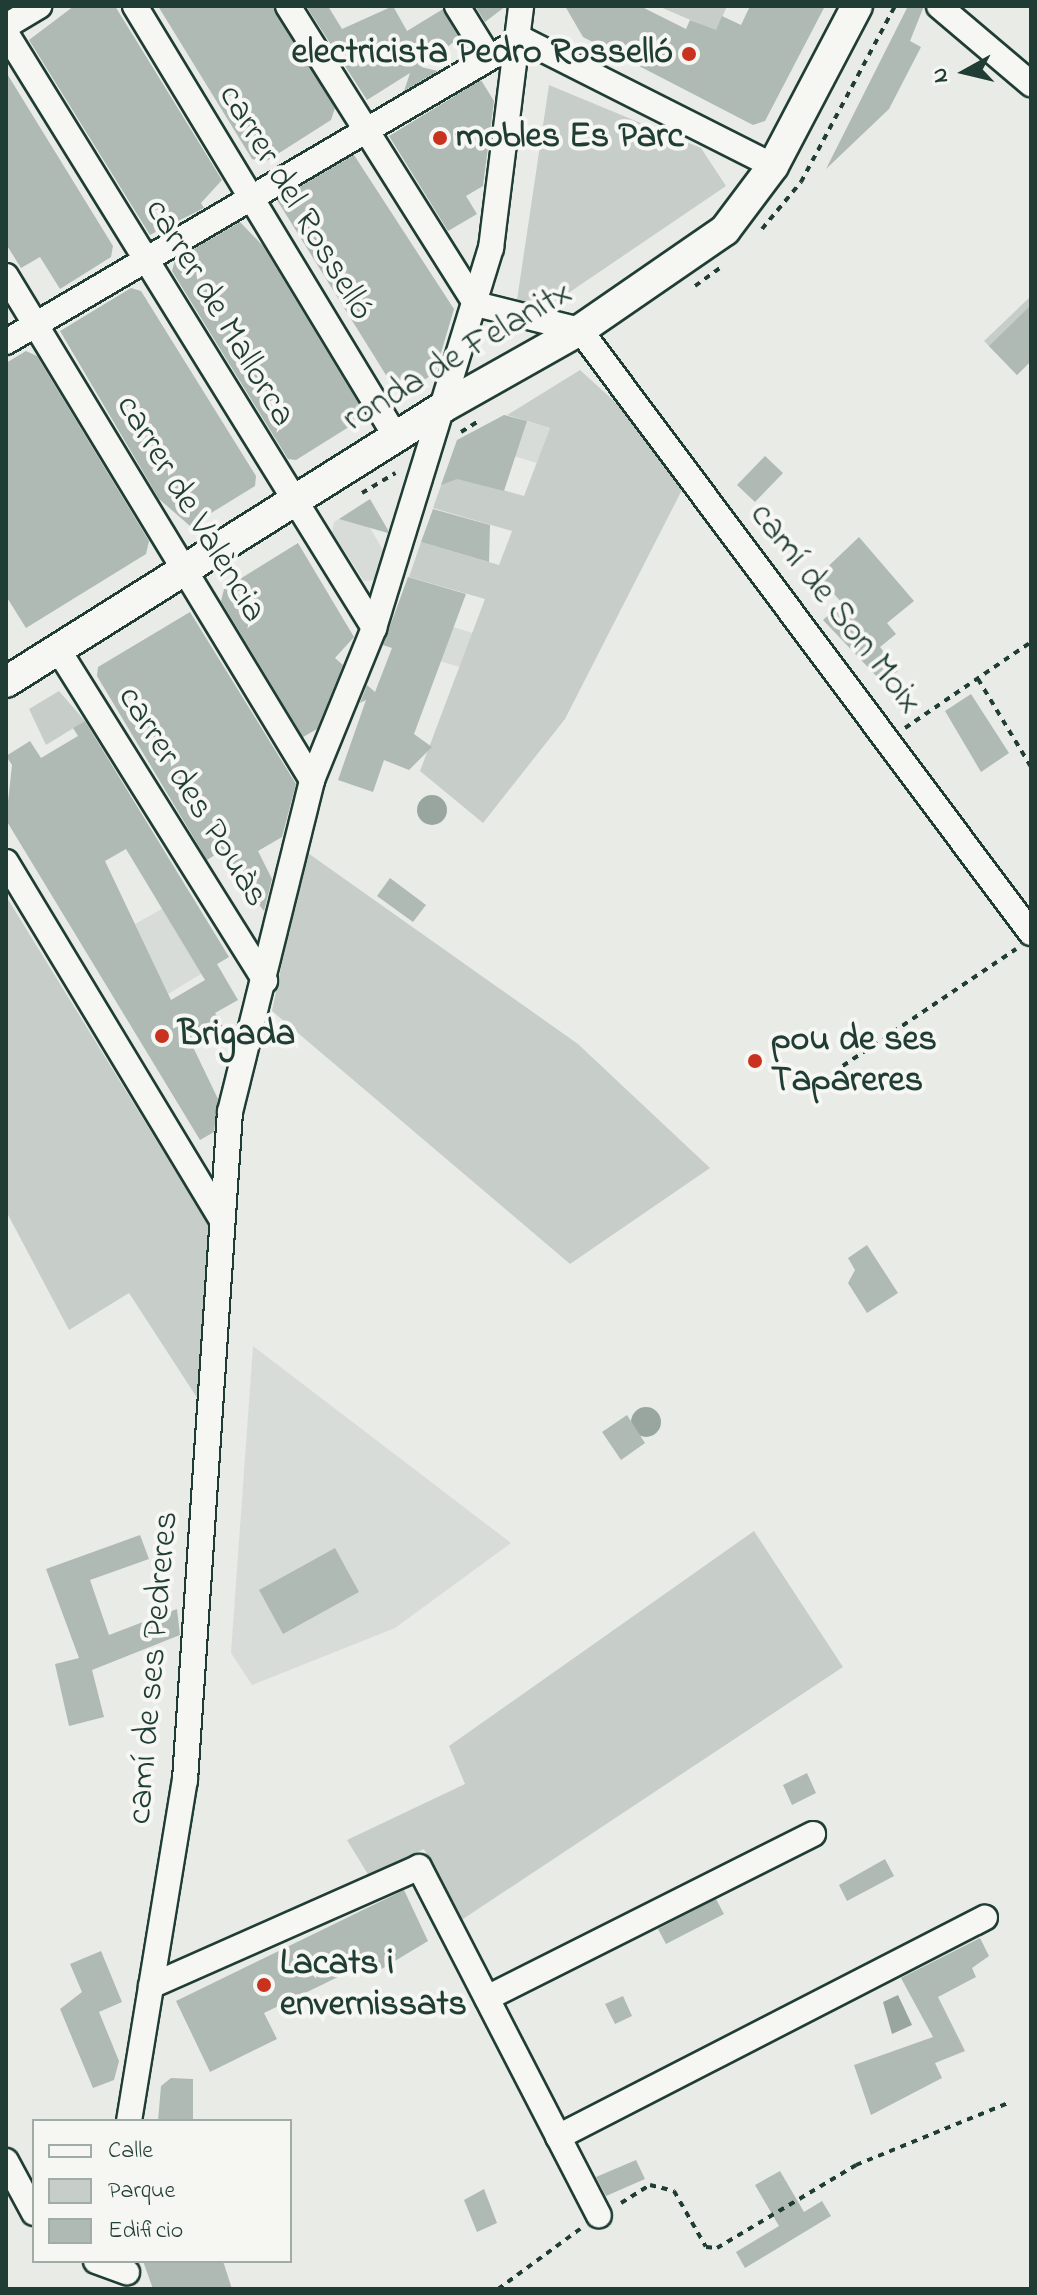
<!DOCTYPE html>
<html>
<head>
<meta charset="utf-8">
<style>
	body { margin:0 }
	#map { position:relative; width:1037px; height:2295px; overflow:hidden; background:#e9ebe7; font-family:"Indie Flower",sans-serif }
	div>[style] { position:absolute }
	.built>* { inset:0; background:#d8dcd8 }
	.green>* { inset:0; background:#c7cec9 }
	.water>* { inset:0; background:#99a6a0 }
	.round { border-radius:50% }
	.building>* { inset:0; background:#b0bab5 }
	.path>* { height:4px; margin-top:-2px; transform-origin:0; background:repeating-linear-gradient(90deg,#1f3d34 0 6px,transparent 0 12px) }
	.roads { filter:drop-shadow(2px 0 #1f3d34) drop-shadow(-2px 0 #1f3d34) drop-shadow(0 2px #1f3d34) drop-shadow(0 -2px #1f3d34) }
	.minor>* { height:24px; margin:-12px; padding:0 12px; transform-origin:12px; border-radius:12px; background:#f6f6f2 }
	.major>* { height:30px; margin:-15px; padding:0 15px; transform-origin:15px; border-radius:15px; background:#f6f6f2 }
	.dots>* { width:22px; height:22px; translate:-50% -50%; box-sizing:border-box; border:4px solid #f6f6f2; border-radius:50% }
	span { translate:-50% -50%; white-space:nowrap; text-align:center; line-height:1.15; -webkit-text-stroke:8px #f6f6f2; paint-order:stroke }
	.poi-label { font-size:36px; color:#1f3d34; font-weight:700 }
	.right { translate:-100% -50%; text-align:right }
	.left { translate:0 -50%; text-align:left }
	.street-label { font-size:36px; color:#1f3d34 }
	.frame { position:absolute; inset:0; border:8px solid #1f3d34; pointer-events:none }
	.legend { position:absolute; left:32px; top:2119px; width:260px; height:144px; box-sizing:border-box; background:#f6f6f2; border:2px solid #a0aca6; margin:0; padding:10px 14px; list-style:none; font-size:24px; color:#1f3d34 }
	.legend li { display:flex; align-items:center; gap:16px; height:40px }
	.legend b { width:40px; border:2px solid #a0aca6 }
	.north { position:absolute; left:925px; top:32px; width:80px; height:80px; -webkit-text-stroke:6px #f6f6f2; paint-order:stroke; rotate:262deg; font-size:22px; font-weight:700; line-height:32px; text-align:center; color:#1f3d34 }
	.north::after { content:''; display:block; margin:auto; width:28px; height:36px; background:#1f3d34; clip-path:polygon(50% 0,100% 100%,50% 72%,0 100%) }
</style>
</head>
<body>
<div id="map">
	<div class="built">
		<i style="clip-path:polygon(504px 415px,550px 428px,537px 463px,463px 441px)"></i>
		<i style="clip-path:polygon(358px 507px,383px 550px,374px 580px,364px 581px,332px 532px,334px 522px)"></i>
		<i style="clip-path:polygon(397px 610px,473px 633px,460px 667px,384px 645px)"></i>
		<i style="clip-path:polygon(190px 893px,229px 957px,168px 994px,135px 924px)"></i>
		<i style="clip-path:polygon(253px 1346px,511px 1543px,395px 1628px,252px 1685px,231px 1653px)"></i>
	</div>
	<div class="green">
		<i style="clip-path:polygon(658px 6px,727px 6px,716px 31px)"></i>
		<i style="clip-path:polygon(549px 85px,701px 148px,726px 186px,536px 315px,517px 300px)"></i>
		<i style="clip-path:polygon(1031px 296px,1031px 361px,1017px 375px,984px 341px)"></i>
		<i style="clip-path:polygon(580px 370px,636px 421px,685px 484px,565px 719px,483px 823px,420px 771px,485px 599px,409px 577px,421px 542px,499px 565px,512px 531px,433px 508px,445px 474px,524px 496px,550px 428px,507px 415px)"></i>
		<i style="clip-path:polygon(59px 691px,85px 721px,46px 745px,29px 709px)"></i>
		<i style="clip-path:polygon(305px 851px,578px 1044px,710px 1168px,570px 1264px,272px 1011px)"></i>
		<i style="clip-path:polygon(6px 896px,217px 1239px,205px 1410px,129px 1293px,69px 1330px,6px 1211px)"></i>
		<i style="clip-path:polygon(754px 1531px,843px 1667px,460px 1921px,424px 1849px,369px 1876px,347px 1840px,465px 1784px,449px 1746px)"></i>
	</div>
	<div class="water">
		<i class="round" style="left:417px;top:795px;width:30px;height:30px"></i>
		<i class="round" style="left:631px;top:1407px;width:30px;height:30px"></i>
		<i style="clip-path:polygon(898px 1995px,912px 2025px,892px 2034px,883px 2002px)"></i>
	</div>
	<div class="building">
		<i style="clip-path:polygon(74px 6px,115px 6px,222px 180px,201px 203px,204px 208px,150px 235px,29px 40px)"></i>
		<i style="clip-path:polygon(158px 6px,273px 6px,335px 108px,331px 120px,265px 162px,252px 159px)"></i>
		<i style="clip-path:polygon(306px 6px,328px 6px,342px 29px,393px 6px,407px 31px,443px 9px,459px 38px,421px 67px,438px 71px,404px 91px,410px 73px,367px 100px)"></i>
		<i style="clip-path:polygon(475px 6px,506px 6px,485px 22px)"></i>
		<i style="clip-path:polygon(565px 6px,640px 6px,686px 29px,690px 20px,716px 30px,722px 16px,741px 25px,750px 6px,825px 6px,765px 121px,753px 125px,583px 37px)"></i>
		<i style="clip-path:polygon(908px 6px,924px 6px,910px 41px,921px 47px,889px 109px,826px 169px)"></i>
		<i style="clip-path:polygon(6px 72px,113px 246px,111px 257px,60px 289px,40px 257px,21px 268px,6px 244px)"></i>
		<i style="clip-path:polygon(481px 80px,494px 101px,483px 186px,466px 196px,477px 214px,448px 231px,389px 136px)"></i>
		<i style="clip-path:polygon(354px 155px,454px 309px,435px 373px,399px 396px,277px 200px)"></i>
		<i style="clip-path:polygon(240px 222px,263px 246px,363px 411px,360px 420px,296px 460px,288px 459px,172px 271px,175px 260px)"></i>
		<i style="clip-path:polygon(131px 288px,141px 291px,256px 476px,255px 486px,190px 526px,159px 499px,60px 331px)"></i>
		<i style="clip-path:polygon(1031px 305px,1031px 361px,1017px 375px,989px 346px)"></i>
		<i style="clip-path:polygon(26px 351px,37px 356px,149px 541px,146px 554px,26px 628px,6px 596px,6px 363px)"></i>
		<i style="clip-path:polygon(504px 415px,527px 421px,504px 491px,457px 479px,441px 485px,457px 440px)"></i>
		<i style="clip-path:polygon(765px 456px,783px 473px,755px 502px,737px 485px)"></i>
		<i style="clip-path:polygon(370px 499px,388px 530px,388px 533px,339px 519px)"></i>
		<i style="clip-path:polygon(433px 509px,490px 525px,489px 562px,421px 542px)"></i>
		<i style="clip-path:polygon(859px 537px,914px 601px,887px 623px,896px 634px,880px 647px,898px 671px,883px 683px,823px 620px,842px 603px,818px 576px)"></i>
		<i style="clip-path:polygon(298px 543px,354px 637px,335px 658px,343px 665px,317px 729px,303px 737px,221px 601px,224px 589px)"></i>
		<i style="clip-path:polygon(408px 577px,466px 594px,414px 734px,432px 747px,409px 770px,384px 760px,373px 792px,338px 780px,366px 700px,360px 703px,367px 685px,375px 692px,392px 648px,383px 645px)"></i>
		<i style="clip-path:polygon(190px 612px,296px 784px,282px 837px,258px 851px,272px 879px,264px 911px,218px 853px,207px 860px,97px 676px,98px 667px)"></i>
		<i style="clip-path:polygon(971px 694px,1009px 753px,981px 772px,945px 711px)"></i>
		<i style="clip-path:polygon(evenodd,85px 721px,229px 957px,217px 964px,238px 1000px,215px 1013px,225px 1030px,193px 1047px,218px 1099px,214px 1132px,200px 1140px,6px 820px,12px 765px,6px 756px,30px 741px,41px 758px,78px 736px,73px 728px,85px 721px,126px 849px,205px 980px,171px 1000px,105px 861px,126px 849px)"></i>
		<i style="clip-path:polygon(390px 878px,426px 905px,413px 922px,377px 896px)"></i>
		<i style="clip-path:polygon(867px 1245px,898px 1293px,867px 1313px,848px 1283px,855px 1270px,848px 1258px)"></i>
		<i style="clip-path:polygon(627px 1415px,645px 1443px,621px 1460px,602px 1432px)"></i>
		<i style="clip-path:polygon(140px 1535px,149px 1559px,90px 1580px,109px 1635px,177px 1609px,180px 1635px,92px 1670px,104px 1717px,69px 1726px,55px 1664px,79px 1658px,46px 1569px)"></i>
		<i style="clip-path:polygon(335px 1548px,359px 1592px,283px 1634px,259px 1590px)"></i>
		<i style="clip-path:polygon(807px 1773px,816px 1793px,792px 1805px,783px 1785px)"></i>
		<i style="clip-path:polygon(885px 1859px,894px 1876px,847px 1901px,839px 1885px)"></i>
		<i style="clip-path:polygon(404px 1890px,428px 1941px,380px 1970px,375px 1959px,264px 2013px,277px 2039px,210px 2072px,176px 2001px)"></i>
		<i style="clip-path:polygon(716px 1899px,724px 1914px,666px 1944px,658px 1929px)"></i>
		<i style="clip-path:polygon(980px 1938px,989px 1956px,972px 1968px,976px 1977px,938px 1997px,965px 2051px,935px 2063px,942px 2078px,871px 2115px,854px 2065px,933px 2037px,901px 1978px)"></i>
		<i style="clip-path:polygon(101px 1951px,122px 2002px,99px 2012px,119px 2061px,114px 2080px,93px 2088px,60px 2009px,82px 1992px,70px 1964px)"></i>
		<i style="clip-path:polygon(623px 1996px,632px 2016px,615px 2024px,605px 2004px)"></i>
		<i style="clip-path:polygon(171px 2078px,193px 2079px,193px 2121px,158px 2121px,161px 2086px)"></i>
		<i style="clip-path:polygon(636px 2160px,645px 2179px,606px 2196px,596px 2177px)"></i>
		<i style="clip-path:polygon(780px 2171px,804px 2212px,822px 2201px,831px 2216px,745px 2268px,736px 2252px,779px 2226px,755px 2185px)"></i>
		<i style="clip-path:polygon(484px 2189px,497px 2223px,477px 2232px,464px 2200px)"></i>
		<i style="clip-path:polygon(143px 2261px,223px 2261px,232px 2289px,153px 2289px)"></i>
	</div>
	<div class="path">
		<i style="left:762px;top:229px;width:61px;rotate:-50.3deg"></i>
		<i style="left:801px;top:182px;width:200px;rotate:-61.9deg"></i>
		<i style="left:695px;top:286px;width:31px;rotate:-36deg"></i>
		<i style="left:461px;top:432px;width:19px;rotate:-32deg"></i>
		<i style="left:362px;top:493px;width:39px;rotate:-31deg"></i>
		<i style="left:978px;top:679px;width:103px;rotate:58.9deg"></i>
		<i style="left:905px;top:728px;width:153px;rotate:-34.3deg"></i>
		<i style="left:813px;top:1086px;width:245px;rotate:-34deg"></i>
		<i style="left:621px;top:2203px;width:34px;rotate:-32deg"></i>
		<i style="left:650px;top:2185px;width:25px;rotate:14deg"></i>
		<i style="left:674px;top:2191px;width:64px;rotate:60.3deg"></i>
		<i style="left:706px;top:2247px;width:11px;rotate:5deg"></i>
		<i style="left:717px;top:2248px;width:162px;rotate:-30.8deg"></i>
		<i style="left:856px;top:2165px;width:166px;rotate:-22.2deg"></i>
		<i style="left:498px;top:2289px;width:102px;rotate:-36.2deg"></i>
	</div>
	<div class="roads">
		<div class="minor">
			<i style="left:135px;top:6px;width:504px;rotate:58.8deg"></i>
			<i style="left:288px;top:6px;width:352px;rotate:57.8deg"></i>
			<i style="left:457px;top:6px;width:55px;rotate:58.3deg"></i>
			<i style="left:939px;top:6px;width:121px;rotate:40.3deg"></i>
			<i style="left:6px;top:26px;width:39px;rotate:-31deg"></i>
			<i style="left:6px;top:33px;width:700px;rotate:58.26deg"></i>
			<i style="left:6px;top:276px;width:590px;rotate:58.74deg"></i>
			<i style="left:476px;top:304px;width:107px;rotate:14deg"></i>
			<i style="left:580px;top:330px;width:753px;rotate:53.21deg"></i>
			<i style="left:6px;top:342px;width:598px;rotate:-30.42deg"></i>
			<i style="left:522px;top:39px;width:281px;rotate:26.8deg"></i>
			<i style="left:59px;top:651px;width:389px;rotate:58deg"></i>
			<i style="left:6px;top:862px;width:416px;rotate:58.9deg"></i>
			<i style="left:151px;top:1986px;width:293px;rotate:-23.9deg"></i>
			<i style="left:419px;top:1867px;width:392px;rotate:62.7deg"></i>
			<i style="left:487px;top:1998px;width:365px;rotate:-26.7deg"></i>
			<i style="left:129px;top:2121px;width:346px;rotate:-80.7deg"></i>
			<i style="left:185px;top:1780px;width:670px;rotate:-86.15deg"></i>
			<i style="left:230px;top:1112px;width:342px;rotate:-76.1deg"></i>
			<i style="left:312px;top:780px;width:164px;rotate:-67.8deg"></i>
			<i style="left:374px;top:628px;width:398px;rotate:-72.9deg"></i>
			<i style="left:491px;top:248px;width:244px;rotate:-82.9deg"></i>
			<i style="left:558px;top:2137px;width:480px;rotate:-27.2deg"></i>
			<i style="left:6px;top:2161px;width:59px;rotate:61.7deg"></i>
			<i style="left:96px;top:2261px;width:33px;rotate:20deg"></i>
		</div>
		<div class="major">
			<i style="left:6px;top:682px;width:519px;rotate:-32.16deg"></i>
			<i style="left:445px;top:406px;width:155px;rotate:-29.4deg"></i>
			<i style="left:580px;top:330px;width:176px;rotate:-34.6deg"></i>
			<i style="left:725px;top:230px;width:80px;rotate:-53.1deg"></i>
			<i style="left:773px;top:166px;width:181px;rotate:-62.3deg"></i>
		</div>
	</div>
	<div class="dots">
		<i style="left:689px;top:54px;background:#c8321e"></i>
		<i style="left:440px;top:138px;background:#c8321e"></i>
		<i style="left:162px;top:1036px;background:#c8321e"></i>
		<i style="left:755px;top:1061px;background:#c8321e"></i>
		<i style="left:264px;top:1985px;background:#c8321e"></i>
	</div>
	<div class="poi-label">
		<span class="right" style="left:673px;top:54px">electricista Pedro Rosselló</span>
		<span class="left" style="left:456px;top:138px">mobles Es Parc</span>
		<span class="left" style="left:178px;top:1036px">Brigada</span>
		<span class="left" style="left:771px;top:1061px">pou de ses<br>Tapareres</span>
		<span class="left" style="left:280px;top:1985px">Lacats i<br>envernissats</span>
	</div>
	<div class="street-label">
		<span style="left:295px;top:203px;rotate:59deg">carrer del Rosselló</span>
		<span style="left:219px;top:313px;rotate:59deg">carrer de Mallorca</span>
		<span style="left:458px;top:357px;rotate:-31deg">ronda de Felanitx</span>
		<span style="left:190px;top:509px;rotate:59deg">carrer de València</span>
		<span style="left:835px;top:609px;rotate:52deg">camí de Son Moix</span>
		<span style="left:192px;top:797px;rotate:58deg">carrer des Pouàs</span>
		<span style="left:154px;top:1668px;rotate:-85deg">camí de ses Pedreres</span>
	</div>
	<div class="frame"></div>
	<ul class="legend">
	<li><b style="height:10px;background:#f6f6f2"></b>Calle</li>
	<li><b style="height:22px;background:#c7cec9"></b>Parque</li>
	<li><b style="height:22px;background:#b0bab5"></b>Edificio</li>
	</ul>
	<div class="north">N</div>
</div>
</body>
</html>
